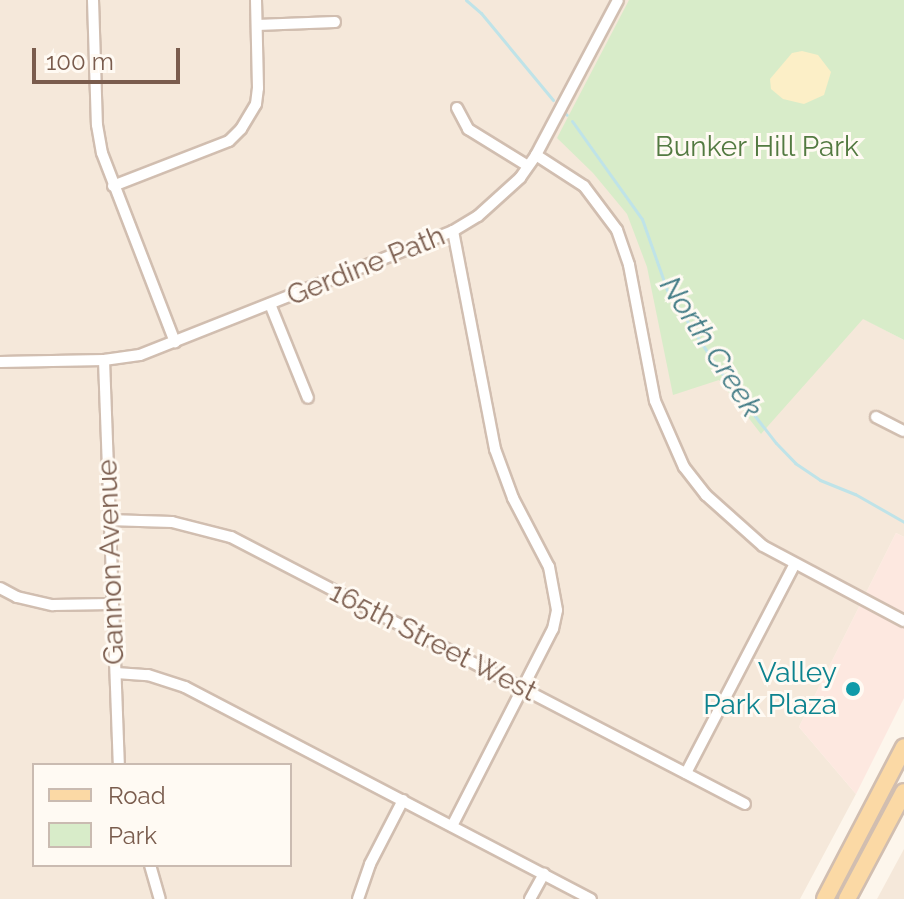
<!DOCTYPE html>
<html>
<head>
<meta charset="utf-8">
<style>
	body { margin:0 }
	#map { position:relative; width:904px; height:899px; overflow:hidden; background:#fdf6ec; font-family:Raleway,sans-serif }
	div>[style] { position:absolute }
	.residential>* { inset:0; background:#f5e8da }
	.commercial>* { inset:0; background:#fde8e0 }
	.green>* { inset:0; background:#d8ecc9 }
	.sand>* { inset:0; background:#fcefc7 }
	.stream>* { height:3px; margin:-1.5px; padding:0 1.5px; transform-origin:1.5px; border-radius:1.5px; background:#bfe3e8 }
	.roads { filter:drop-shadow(2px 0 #d1beb0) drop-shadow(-2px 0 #d1beb0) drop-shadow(0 2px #d1beb0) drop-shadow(0 -2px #d1beb0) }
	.minor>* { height:10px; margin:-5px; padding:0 5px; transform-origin:5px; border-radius:5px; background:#fff }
	.primary>* { height:16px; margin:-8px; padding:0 8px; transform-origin:8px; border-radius:8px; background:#fbd9a5 }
	.dots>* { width:22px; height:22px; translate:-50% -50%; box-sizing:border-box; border:4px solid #fffaf3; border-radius:50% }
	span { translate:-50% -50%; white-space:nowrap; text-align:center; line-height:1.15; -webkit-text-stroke:6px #fffaf3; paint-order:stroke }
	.park-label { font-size:28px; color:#537a41 }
	.street-label { font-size:28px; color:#7a5c4d }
	.culture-label { font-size:28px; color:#0d838f }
	.right { translate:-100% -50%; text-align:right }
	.water-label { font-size:30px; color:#437c86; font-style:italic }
	.legend { position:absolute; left:32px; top:763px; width:260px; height:104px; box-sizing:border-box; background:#fffaf3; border:2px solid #cabbb1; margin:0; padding:10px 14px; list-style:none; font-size:24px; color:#7a5c4d }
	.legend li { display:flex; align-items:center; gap:16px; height:40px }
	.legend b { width:40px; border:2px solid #cabbb1 }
	.scale { position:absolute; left:32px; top:48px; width:148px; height:36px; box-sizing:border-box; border:4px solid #7a5c4d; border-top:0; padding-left:10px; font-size:24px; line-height:28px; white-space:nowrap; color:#7a5c4d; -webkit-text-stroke:6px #fffaf3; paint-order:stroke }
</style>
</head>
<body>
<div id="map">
	<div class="residential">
		<i style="clip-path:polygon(evenodd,0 0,904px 0,864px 319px,904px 340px,904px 537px,896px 533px,799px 727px,856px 794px,800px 899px,0 899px,0 0,34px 765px,290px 765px,290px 865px,34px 865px,34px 765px)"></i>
		<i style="clip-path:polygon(904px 849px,904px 899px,877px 899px)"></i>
	</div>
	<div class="commercial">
		<i style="clip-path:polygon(896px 533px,904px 537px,904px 698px,856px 794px,799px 727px)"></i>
	</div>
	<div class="green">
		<i style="clip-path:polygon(629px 0,904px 0,904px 340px,863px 319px,761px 434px,719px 380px,673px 395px,647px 267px,627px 214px,593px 173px,557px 138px)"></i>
	</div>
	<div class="sand">
		<i style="clip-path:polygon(802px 51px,818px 55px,831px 72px,824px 95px,804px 104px,783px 99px,771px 89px,770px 79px,792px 53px)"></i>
	</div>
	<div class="stream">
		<i style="left:466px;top:0;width:20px;rotate:41deg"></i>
		<i style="left:481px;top:13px;width:113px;rotate:50.4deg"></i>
		<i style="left:566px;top:114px;width:1px;rotate:45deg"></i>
		<i style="left:572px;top:121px;width:120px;rotate:54.5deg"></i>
		<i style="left:642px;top:219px;width:75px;rotate:70.6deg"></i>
		<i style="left:667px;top:290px;width:92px;rotate:57deg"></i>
		<i style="left:717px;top:367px;width:96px;rotate:52.2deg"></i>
		<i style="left:776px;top:443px;width:28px;rotate:46deg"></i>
		<i style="left:795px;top:463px;width:30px;rotate:34deg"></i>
		<i style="left:820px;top:480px;width:38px;rotate:22deg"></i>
		<i style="left:855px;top:494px;width:56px;rotate:29.7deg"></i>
	</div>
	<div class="roads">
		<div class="minor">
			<i style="left:93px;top:0;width:125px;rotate:88.2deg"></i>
			<i style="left:97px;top:125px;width:28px;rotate:80deg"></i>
			<i style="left:102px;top:153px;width:203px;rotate:68.9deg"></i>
			<i style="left:257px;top:25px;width:78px;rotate:-2.2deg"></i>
			<i style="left:457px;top:108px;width:24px;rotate:62deg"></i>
			<i style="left:468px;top:129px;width:70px;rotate:31.7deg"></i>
			<i style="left:536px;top:155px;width:57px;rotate:32.9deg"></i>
			<i style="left:584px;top:186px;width:55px;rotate:53.1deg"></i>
			<i style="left:617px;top:230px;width:37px;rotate:71deg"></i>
			<i style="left:629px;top:265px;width:138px;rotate:79.2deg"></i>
			<i style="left:655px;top:401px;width:72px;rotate:66.3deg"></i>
			<i style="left:684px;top:467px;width:36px;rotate:52deg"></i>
			<i style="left:706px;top:495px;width:76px;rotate:41.8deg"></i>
			<i style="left:763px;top:546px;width:160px;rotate:28deg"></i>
			<i style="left:113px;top:186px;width:124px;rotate:-21.2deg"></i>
			<i style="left:229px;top:141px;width:17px;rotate:-45deg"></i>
			<i style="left:241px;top:129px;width:29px;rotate:-59deg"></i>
			<i style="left:256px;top:104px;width:16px;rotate:-83deg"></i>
			<i style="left:258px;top:88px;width:88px;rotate:-91.3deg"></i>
			<i style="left:270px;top:304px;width:101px;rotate:68deg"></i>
			<i style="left:104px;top:360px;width:405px;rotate:87.9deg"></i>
			<i style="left:0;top:362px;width:104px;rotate:-1.1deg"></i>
			<i style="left:104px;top:360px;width:36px;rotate:-8deg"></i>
			<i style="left:140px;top:355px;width:337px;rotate:-21.6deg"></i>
			<i style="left:453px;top:231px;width:29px;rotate:-31deg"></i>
			<i style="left:478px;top:216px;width:57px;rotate:-42.1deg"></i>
			<i style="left:520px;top:178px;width:28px;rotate:-55deg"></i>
			<i style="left:536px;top:155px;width:175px;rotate:-62.1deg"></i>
			<i style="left:876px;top:417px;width:31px;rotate:27deg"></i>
			<i style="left:108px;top:520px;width:64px;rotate:1.8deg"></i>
			<i style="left:172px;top:522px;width:61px;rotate:14.3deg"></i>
			<i style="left:231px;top:537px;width:579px;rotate:27.45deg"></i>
			<i style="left:0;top:588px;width:19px;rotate:28deg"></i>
			<i style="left:17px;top:597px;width:37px;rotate:13deg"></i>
			<i style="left:53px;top:605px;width:58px;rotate:-1deg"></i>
			<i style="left:116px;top:673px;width:32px;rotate:4deg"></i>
			<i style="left:148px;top:675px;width:39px;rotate:18deg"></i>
			<i style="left:185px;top:687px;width:458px;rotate:27.6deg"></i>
			<i style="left:686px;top:773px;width:236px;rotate:-62.5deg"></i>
			<i style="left:452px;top:826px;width:221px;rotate:-62.9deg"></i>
			<i style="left:553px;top:629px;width:19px;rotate:-78deg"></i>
			<i style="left:557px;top:610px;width:44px;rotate:-100.5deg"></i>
			<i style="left:549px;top:567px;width:78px;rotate:-117.6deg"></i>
			<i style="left:513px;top:498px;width:52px;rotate:-110.2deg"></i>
			<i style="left:495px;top:449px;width:222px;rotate:-100.9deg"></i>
			<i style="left:150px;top:865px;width:35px;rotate:74deg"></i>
			<i style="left:358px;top:899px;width:37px;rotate:-71deg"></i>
			<i style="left:370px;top:864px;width:72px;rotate:-62.7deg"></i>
			<i style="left:530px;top:899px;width:29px;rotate:-61deg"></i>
		</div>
		<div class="primary">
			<i style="left:825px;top:899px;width:171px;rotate:-62.5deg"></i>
			<i style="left:847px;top:899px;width:121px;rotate:-62deg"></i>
		</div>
	</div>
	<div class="dots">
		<i style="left:853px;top:689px;background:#0f9aa8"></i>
	</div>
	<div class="park-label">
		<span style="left:757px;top:147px">Bunker Hill Park</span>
	</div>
	<div class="street-label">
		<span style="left:366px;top:266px;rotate:-22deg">Gerdine Path</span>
		<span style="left:111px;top:562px;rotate:-92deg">Gannon Avenue</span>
		<span style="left:433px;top:642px;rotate:27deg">165th Street West</span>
	</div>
	<div class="culture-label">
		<span class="right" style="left:837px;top:689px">Valley<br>Park Plaza</span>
	</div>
	<div class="water-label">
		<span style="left:711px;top:347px;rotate:57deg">North Creek</span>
	</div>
	<ul class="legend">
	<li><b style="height:10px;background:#fbd9a5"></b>Road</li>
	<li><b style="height:22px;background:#d8ecc9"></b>Park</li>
	</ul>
	<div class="scale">100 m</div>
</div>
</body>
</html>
